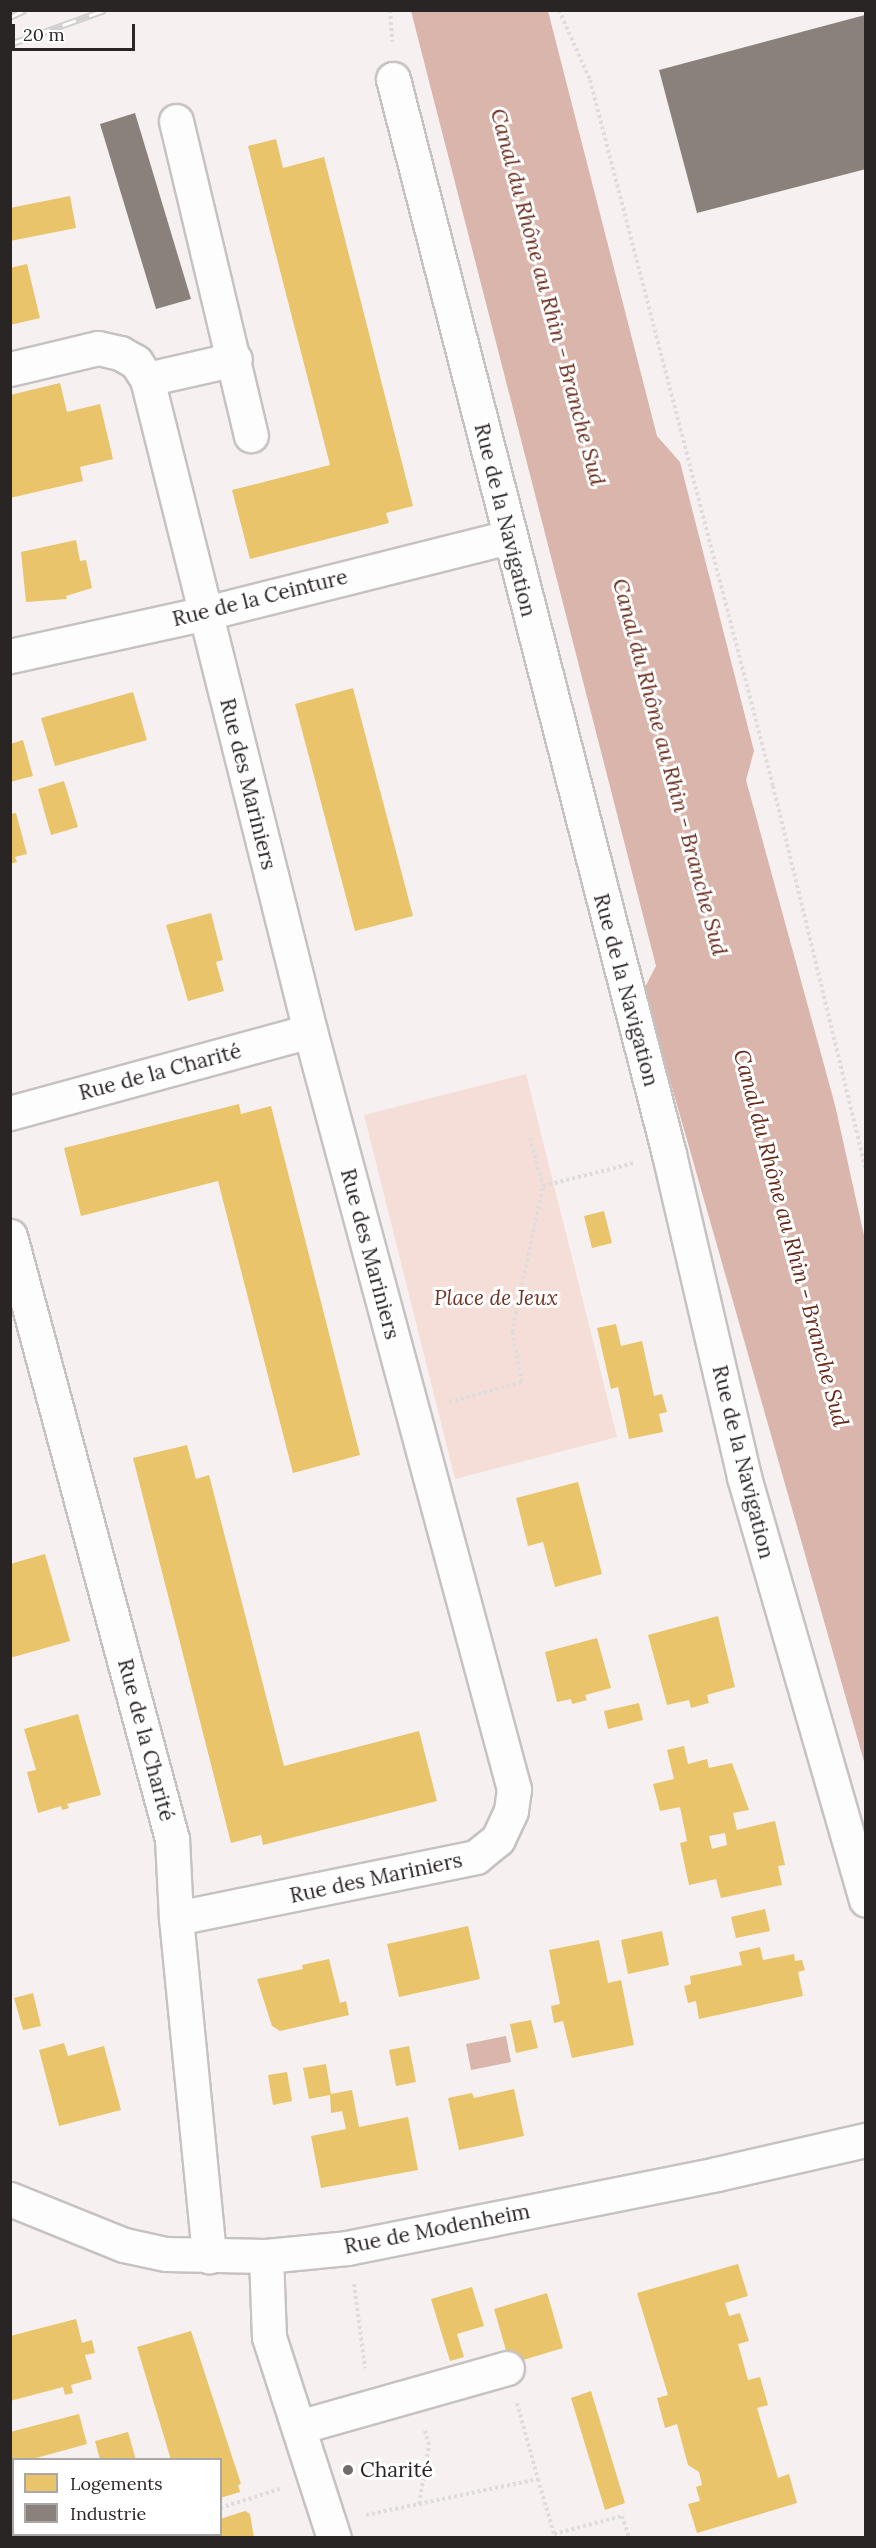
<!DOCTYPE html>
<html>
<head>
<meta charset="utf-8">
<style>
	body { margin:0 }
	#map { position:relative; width:876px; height:2548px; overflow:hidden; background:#f6f1f0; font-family:Lora,serif }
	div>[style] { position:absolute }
	.green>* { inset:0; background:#f5ded8 }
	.water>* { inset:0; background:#d9b5ab }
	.homes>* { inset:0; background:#e9c46a }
	.industry>* { inset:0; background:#8a817c }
	.path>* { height:4px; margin-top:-2px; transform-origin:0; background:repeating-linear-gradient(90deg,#dfdddc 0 3px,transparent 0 6px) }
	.roads { filter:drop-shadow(2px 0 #c6c2c1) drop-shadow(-2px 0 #c6c2c1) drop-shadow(0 2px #c6c2c1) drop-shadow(0 -2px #c6c2c1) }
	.minor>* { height:33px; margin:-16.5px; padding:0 16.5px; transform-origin:16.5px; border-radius:16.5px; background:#fefdfd }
	.major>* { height:33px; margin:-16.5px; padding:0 16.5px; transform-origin:16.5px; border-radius:16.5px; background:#fefdfd }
	.rail>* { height:7px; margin-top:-3.5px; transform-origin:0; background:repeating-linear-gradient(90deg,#fff 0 14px,#d1cfcf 0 28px); box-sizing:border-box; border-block:2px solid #d1cfcf }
	.dots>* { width:16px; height:16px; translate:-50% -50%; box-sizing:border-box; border:3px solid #fff; border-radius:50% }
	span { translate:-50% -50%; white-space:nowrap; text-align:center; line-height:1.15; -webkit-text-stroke:6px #fff; paint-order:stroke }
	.street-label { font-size:21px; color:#292524 }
	.park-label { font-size:21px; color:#723322; font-style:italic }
	.poi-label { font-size:21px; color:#292524 }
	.left { translate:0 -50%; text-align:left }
	.water-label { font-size:22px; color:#672919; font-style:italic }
	.frame { position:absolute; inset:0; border:12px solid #292524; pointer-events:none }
	.legend { position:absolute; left:12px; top:2458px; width:210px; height:78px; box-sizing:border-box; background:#fff; border:2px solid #a9a8a7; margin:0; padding:8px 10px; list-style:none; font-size:18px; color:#292524 }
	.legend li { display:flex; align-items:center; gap:12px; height:30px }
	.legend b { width:30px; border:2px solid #a9a8a7 }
	.scale { position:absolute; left:12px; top:24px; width:123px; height:27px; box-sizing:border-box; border:3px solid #292524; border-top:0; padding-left:8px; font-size:18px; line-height:21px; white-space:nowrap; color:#292524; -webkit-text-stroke:4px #fff; paint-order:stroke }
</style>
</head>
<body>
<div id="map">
	<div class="green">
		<i style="clip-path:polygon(526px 1074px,617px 1437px,455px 1479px,364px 1115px)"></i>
	</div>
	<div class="water">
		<i style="clip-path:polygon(411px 11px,548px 11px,657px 436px,680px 462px,754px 751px,746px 780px,835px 1105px,865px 1240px,865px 1765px,644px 989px,656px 966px)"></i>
		<i style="clip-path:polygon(506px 2036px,511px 2062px,471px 2070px,466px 2044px)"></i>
	</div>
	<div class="homes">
		<i style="clip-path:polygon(276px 139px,283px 168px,324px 157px,413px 506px,386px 513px,389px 523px,250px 559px,232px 490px,330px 465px,248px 146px)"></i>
		<i style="clip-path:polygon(70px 196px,76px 228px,10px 241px,10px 208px)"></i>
		<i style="clip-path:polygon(27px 264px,40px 318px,10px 325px,10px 268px)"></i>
		<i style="clip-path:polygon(60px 383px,67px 412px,100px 404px,113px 459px,80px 467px,83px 481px,10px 498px,10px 395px)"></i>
		<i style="clip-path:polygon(76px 540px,80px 561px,86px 560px,92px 588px,66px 596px,67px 599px,26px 602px,21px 552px)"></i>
		<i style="clip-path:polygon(353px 688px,413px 916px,355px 931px,295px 704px)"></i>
		<i style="clip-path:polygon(133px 692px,147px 740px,55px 766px,41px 718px)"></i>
		<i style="clip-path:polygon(23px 740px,33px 776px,10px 782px,10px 744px)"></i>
		<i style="clip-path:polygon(64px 781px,78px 827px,51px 835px,38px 789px)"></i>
		<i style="clip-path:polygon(16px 813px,27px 854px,15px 857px,17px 862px,10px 864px,10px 814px)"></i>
		<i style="clip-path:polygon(211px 913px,223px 960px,216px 962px,224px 991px,188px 1001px,166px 925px)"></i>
		<i style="clip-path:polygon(239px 1104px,241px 1114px,271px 1106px,360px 1455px,293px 1473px,218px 1181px,81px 1216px,64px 1148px)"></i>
		<i style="clip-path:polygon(604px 1211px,612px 1243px,592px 1248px,584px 1216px)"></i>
		<i style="clip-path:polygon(616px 1324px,621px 1346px,642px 1341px,654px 1396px,662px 1394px,667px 1412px,659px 1414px,663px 1432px,629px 1439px,618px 1387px,611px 1389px,597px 1328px)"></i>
		<i style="clip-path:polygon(187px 1445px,196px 1479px,209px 1475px,284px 1766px,419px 1731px,437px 1801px,263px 1845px,261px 1835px,231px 1843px,133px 1458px)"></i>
		<i style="clip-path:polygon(578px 1482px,602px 1574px,555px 1587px,543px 1542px,528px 1546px,516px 1498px)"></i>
		<i style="clip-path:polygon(45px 1554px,70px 1641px,10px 1658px,10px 1564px)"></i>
		<i style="clip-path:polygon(718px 1616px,735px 1687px,707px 1695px,709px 1703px,691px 1708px,689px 1700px,667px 1705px,648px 1635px)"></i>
		<i style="clip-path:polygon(597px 1638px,611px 1688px,585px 1695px,587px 1700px,572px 1704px,571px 1699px,557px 1702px,545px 1652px)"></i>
		<i style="clip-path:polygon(639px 1703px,643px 1720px,608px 1729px,604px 1711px)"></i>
		<i style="clip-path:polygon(78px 1714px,101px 1795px,67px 1804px,69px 1808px,62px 1810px,61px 1806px,38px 1813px,27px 1772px,36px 1770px,24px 1729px)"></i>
		<i style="clip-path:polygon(evenodd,684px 1746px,688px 1764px,707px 1759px,709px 1768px,732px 1763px,749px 1810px,733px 1813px,737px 1830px,775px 1821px,785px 1865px,778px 1866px,782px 1885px,721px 1898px,716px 1879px,689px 1885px,680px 1843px,687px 1841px,680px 1807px,660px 1811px,653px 1784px,674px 1779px,667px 1750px,684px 1746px,725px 1833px,727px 1845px,712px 1849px,709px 1836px,725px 1833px)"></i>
		<i style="clip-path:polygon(765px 1909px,770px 1931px,736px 1938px,731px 1917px)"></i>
		<i style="clip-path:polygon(468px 1926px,480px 1979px,399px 1997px,387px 1944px)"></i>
		<i style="clip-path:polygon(662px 1931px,669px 1965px,628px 1974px,621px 1940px)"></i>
		<i style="clip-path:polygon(599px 1940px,608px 1983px,621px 1980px,634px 2045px,572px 2058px,563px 2021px,554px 2023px,551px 2006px,560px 2004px,549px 1950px)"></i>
		<i style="clip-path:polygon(760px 1947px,763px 1960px,794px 1954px,795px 1961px,802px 1960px,805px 1970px,798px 1972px,803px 1996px,699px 2019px,696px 2001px,688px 2003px,684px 1986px,691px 1984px,690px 1976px,742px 1965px,739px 1952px)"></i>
		<i style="clip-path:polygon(329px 1959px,340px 2003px,346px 2001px,349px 2015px,280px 2031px,272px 2026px,257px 1979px,303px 1969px,302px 1965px)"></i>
		<i style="clip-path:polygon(33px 1993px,41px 2026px,23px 2030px,14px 1998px)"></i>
		<i style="clip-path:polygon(531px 2020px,538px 2048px,516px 2053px,510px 2024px)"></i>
		<i style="clip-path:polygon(64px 2043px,68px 2056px,104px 2046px,121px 2110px,59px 2126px,39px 2050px)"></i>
		<i style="clip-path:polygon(409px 2046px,416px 2082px,396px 2086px,389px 2050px)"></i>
		<i style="clip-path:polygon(326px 2064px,331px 2094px,352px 2090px,359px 2127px,408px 2117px,418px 2170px,321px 2188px,311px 2136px,346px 2129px,342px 2111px,331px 2113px,330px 2095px,309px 2099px,303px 2068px)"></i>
		<i style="clip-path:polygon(287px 2072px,292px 2101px,273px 2105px,268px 2075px)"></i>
		<i style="clip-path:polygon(514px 2089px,524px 2136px,459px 2150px,448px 2098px,472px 2093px,474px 2098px)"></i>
		<i style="clip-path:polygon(738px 2264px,748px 2296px,725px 2303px,729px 2316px,740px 2313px,749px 2341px,738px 2344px,748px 2380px,760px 2377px,768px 2405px,757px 2408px,778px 2478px,789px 2474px,797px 2503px,697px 2533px,688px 2504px,700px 2501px,696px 2487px,702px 2485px,699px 2472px,688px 2465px,677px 2424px,665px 2428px,657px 2398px,668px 2395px,637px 2293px)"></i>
		<i style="clip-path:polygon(472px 2287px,484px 2326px,457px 2334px,464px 2357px,450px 2361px,431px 2299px)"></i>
		<i style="clip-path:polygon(547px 2293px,563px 2348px,510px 2364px,494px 2309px)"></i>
		<i style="clip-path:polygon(76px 2319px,82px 2343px,92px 2340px,95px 2353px,85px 2355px,92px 2379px,71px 2385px,73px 2393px,65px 2395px,63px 2387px,10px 2401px,10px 2336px)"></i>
		<i style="clip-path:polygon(191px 2331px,241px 2484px,238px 2485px,240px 2492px,220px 2498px,220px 2460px,171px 2460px,137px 2347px)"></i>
		<i style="clip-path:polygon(591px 2391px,625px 2503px,605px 2510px,571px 2398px)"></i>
		<i style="clip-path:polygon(79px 2414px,87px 2444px,29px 2460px,14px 2460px,10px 2464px,10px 2432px)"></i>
		<i style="clip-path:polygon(128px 2432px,136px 2460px,100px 2460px,95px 2441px)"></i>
		<i style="clip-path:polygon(245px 2511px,250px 2514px,254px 2538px,180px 2538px,180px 2535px,220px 2535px,220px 2519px)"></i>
	</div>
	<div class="industry">
		<i style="clip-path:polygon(865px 15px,866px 169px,697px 213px,659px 70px)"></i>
		<i style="clip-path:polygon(135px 113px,191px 299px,156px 309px,100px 124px)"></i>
	</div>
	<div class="path">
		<i style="left:390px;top:10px;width:32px;rotate:86deg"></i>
		<i style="left:559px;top:10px;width:77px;rotate:66.1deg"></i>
		<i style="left:590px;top:80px;width:729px;rotate:75.47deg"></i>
		<i style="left:773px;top:786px;width:395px;rotate:76.4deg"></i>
		<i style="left:530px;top:1138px;width:50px;rotate:74.8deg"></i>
		<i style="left:449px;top:1402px;width:76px;rotate:-15.3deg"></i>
		<i style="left:522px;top:1382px;width:51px;rotate:-101.3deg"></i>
		<i style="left:512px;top:1332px;width:149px;rotate:-78deg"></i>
		<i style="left:543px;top:1186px;width:94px;rotate:-14.2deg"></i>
		<i style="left:354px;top:2284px;width:85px;rotate:82.5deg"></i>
		<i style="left:517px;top:2403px;width:79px;rotate:74.6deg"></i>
		<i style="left:419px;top:2504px;width:60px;rotate:-80.4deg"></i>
		<i style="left:429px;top:2445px;width:15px;rotate:-106deg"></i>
		<i style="left:220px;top:2508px;width:63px;rotate:-17.6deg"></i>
		<i style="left:366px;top:2515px;width:176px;rotate:-11.8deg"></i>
		<i style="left:538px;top:2479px;width:57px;rotate:73.8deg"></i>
		<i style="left:554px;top:2534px;width:70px;rotate:-14.8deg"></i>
		<i style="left:622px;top:2516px;width:23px;rotate:72deg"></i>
		<i style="left:149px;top:2534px;width:4px;rotate:76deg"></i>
		<i style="left:131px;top:2538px;width:10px;rotate:-24deg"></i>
	</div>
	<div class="roads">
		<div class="minor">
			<i style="left:393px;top:79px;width:1110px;rotate:75.6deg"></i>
			<i style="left:669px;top:1154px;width:332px;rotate:76.9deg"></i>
			<i style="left:744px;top:1477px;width:440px;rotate:73.9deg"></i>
			<i style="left:176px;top:121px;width:323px;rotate:76.6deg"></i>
			<i style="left:10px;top:369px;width:90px;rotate:-13.4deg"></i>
			<i style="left:98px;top:348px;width:23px;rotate:13deg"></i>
			<i style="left:120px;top:353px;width:18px;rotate:29deg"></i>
			<i style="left:136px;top:362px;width:20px;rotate:57deg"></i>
			<i style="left:147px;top:379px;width:672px;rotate:75.96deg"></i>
			<i style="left:310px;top:1031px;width:785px;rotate:74.94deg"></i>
			<i style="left:514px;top:1789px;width:22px;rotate:98deg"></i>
			<i style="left:511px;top:1811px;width:31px;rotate:115deg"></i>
			<i style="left:498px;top:1839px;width:28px;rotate:141deg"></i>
			<i style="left:476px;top:1857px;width:306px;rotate:168.5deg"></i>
			<i style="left:147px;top:379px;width:90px;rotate:-12.8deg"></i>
			<i style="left:10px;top:656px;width:201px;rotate:-12.4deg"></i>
			<i style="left:206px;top:613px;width:312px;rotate:-14.1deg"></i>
			<i style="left:10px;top:1113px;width:311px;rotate:-15.3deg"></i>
			<i style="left:10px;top:1236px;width:624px;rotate:74.96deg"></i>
			<i style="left:172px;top:1839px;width:79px;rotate:87.1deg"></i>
			<i style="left:176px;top:1918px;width:340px;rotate:84.4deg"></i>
			<i style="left:266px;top:2256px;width:81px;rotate:87.9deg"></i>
			<i style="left:269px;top:2337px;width:211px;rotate:72.1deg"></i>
			<i style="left:299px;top:2427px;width:216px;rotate:-15.8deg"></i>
		</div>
		<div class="major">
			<i style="left:10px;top:2199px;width:123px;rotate:22deg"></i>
			<i style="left:124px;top:2245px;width:43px;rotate:12.1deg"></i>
			<i style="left:166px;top:2254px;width:100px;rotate:1.1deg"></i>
			<i style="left:266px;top:2256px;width:81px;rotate:-5.6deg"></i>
			<i style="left:347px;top:2248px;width:377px;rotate:-11.3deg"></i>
			<i style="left:717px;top:2174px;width:153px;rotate:-12.9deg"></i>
		</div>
	</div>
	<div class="rail">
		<i style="left:10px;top:17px;width:17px;rotate:-25deg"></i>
		<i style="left:10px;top:44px;width:101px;rotate:-19.7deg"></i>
	</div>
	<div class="dots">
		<i style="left:348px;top:2470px;background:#716c6b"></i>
	</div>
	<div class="street-label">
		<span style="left:505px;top:520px;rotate:76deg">Rue de la Navigation</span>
		<span style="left:260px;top:598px;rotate:-14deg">Rue de la Ceinture</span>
		<span style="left:248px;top:784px;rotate:76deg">Rue des Mariniers</span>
		<span style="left:626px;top:990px;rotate:75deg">Rue de la Navigation</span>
		<span style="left:160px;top:1072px;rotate:-15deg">Rue de la Charité</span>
		<span style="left:370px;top:1254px;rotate:75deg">Rue des Mariniers</span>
		<span style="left:743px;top:1462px;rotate:76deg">Rue de la Navigation</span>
		<span style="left:146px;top:1740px;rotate:75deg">Rue de la Charité</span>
		<span style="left:376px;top:1878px;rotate:-12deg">Rue des Mariniers</span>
		<span style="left:437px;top:2229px;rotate:-11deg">Rue de Modenheim</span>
	</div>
	<div class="park-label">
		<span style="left:496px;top:1298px">Place de Jeux</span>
	</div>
	<div class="poi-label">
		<span class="left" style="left:360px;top:2470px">Charité</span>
	</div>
	<div class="water-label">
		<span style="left:548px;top:297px;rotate:75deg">Canal du Rhône au Rhin - Branche Sud</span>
		<span style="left:670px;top:767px;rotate:75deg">Canal du Rhône au Rhin - Branche Sud</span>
		<span style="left:791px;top:1238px;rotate:75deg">Canal du Rhône au Rhin - Branche Sud</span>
	</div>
	<div class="frame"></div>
	<ul class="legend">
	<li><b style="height:16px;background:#e9c46a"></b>Logements</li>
	<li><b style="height:16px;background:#8a817c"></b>Industrie</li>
	</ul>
	<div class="scale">20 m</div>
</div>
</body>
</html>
